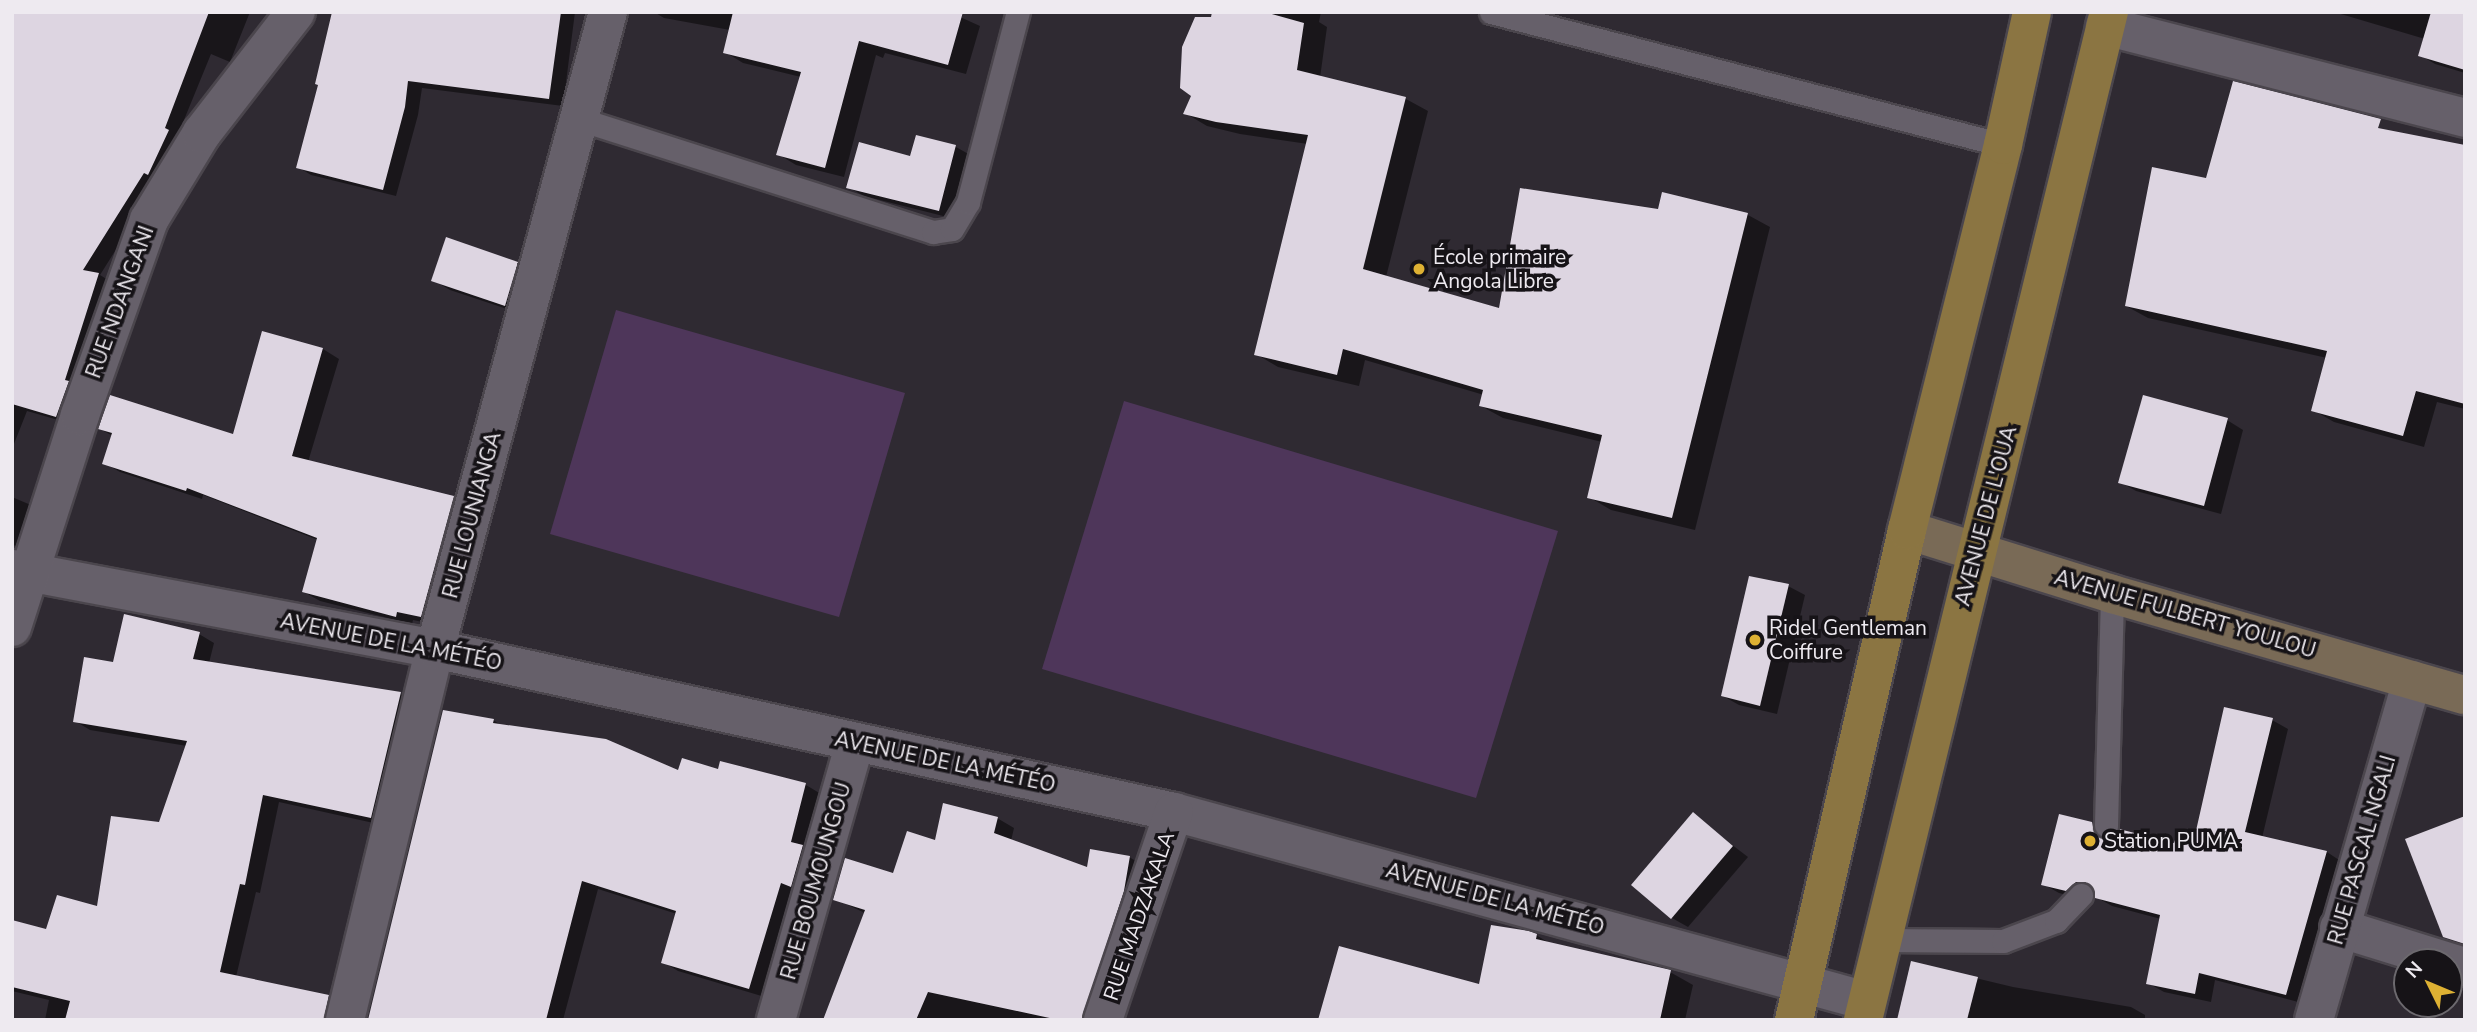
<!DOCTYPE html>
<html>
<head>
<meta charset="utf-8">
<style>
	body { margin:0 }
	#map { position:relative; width:2477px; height:1032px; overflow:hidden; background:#2f2a32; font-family:"Nunito Sans",sans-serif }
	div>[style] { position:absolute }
	.green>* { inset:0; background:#4e365a }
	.shadow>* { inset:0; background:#0007 }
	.building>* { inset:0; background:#ddd5e1 }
	.roads { filter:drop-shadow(2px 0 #4b464d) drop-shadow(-2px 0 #4b464d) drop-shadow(0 2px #4b464d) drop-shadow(0 -2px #4b464d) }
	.service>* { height:23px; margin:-11.5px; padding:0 11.5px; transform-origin:11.5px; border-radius:11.5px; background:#66606a }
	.minor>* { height:38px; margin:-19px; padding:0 19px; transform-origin:19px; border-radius:19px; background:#66606a }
	.secondary>* { height:38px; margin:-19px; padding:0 19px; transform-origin:19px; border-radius:19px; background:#796a56 }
	.primary>* { height:38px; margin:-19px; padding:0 19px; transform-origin:19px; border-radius:19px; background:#8b7542 }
	.dots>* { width:19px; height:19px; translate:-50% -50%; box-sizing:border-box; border:4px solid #161317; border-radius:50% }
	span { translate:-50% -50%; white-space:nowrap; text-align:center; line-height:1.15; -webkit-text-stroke:7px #161317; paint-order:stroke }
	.poi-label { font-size:21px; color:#eeeaf0 }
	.left { translate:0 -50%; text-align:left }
	.street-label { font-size:21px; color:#eeeaf0 }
	.frame { position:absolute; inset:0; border:14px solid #eeeaf0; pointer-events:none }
	.north { position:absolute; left:2393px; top:948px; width:70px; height:70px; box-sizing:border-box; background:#161317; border:2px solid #6c696e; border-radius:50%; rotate:313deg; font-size:19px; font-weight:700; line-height:28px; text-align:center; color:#eeeaf0 }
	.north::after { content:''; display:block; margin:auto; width:24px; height:32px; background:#deb133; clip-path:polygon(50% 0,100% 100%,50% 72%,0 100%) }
</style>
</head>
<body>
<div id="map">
	<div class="green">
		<i style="clip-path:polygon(616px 310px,905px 393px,839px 617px,550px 534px)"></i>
		<i style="clip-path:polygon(1124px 401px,1558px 531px,1476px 798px,1042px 669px)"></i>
	</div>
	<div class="shadow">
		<i style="clip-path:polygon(12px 12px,250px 12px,230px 62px,211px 54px,159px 181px,100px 275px,113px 283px,72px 424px,27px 411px,12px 449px)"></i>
		<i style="clip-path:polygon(345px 12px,575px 12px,563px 106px,422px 88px,418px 115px,396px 196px,311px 175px,298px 167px)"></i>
		<i style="clip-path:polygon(654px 12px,949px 12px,980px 26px,966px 74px,885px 53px,883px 58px,876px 55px,844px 177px,796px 165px,778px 154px,801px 77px,743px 63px,725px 52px,730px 30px,664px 18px)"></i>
		<i style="clip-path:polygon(1214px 12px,1321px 12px,1319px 22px,1327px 27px,1320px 78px,1406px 99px,1428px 111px,1386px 277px,1500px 311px,1660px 211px,1748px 215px,1770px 227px,1695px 530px,1611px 510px,1589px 497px,1602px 442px,1503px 418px,1481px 406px,1484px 395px,1365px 360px,1359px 386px,1278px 367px,1256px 354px,1308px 144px,1240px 134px,1207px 126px,1185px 113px,1193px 95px)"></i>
		<i style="clip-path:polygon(2334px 12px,2465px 12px,2465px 73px,2435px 64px,2420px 55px,2425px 39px)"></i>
		<i style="clip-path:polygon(2343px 120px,2465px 152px,2465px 409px,2437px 402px,2424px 447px,2334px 422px,2313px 410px,2327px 358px,2148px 318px,2126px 306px,2208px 181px)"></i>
		<i style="clip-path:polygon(917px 137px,956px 147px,972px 156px,955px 219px,864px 196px,848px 187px,911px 158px)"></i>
		<i style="clip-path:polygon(517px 263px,533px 273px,522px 314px,450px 290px,433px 280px)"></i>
		<i style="clip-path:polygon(264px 333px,323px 349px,339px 359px,308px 462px,453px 498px,469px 507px,437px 625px,413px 620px,412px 624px,320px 601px,304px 592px,318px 540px,203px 495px,202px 499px,120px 472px,104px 463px,113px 436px,100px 429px,234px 436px)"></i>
		<i style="clip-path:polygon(2227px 420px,2243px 430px,2221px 514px,2136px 491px,2120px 482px)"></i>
		<i style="clip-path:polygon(12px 497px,38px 508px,26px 548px,12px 545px)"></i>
		<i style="clip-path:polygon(1788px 586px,1805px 595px,1777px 714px,1739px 705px,1723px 696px)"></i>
		<i style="clip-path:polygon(199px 634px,214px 643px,209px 663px,400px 694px,416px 702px,387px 826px,279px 802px,260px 893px,256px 892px,236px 977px,328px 997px,343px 1006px,341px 1020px,45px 1020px,49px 1000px,12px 991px,12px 922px,48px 931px,99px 908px,160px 824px,187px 746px,90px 730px,75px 721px,114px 664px)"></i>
		<i style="clip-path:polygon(493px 720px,504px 727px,680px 772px,720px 771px,722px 763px,806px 785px,821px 794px,765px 997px,678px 971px,663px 962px,677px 914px,598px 889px,563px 1020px,369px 1020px)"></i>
		<i style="clip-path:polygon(2272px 720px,2288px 729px,2262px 838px,2327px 852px,2342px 862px,2302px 1003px,2215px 980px,2211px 1002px,2164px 992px,2148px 983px,2161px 919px,2112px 906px,2096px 897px,2096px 890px,2082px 899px,2059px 893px,2043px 884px,2091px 824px,2108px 833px,2109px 840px,2195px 846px)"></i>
		<i style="clip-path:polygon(1693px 815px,1748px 857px,1688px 927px,1672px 918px)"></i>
		<i style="clip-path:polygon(997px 818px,1014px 828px,1011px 841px,1088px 869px,1129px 857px,1146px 867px,1100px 1020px,825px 1020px,865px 913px,835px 899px,895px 875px,936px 842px)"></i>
		<i style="clip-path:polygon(1536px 935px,1551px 944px,1670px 972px,1693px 985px,1685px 1020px,1320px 1020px,1480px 987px)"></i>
		<i style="clip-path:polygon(1913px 963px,2013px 987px,2131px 1007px,2145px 1015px,2145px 1020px,1898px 1020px)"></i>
	</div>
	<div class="building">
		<i style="clip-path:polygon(12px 12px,209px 12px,165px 128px,169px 130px,148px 175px,144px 173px,83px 270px,99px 273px,65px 380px,69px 381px,56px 417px,12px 404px)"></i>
		<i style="clip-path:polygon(332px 12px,561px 12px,549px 99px,408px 81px,405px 107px,383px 190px,296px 168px,318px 85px,315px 84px)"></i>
		<i style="clip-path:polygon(733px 12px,963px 12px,948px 65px,859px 41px,825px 168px,776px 155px,801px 72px,723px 53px)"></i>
		<i style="clip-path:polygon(1212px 12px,1265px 12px,1304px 23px,1297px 70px,1406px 97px,1363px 269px,1499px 308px,1520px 188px,1658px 209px,1662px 192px,1748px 213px,1672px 518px,1587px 498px,1602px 435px,1479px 406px,1483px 390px,1343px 349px,1337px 375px,1254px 355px,1308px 135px,1216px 122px,1183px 114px,1191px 96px,1180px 88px,1182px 47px,1195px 17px,1211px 17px)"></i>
		<i style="clip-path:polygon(2431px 12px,2465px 12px,2465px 70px,2418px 56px)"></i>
		<i style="clip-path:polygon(2233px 81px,2381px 119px,2378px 128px,2465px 145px,2465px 404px,2416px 391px,2403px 436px,2311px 411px,2327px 351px,2125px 306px,2152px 167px,2206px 178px)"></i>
		<i style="clip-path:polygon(916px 135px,956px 145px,939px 211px,846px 188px,859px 142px,910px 156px)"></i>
		<i style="clip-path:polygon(446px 237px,518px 262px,505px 306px,431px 281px)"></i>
		<i style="clip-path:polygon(262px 331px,323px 348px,292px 456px,454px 496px,421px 617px,397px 612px,396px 617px,302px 592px,317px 538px,187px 488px,186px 491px,102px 464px,112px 433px,98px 429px,110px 395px,233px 434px)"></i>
		<i style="clip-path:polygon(2143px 395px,2228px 418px,2204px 506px,2118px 483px)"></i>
		<i style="clip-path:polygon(1749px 576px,1789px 584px,1760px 706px,1721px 696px)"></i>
		<i style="clip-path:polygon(124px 614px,200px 632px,193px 659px,401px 692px,371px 818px,263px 795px,245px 885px,240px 884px,220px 972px,329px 995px,324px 1020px,65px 1020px,70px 1001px,12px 987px,12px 920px,46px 929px,57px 895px,97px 906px,111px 816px,159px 822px,187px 741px,73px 722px,84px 657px,113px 662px)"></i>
		<i style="clip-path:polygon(2224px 707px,2273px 718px,2245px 832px,2327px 851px,2286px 995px,2199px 973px,2195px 994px,2146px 984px,2160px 915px,2095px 898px,2094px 890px,2085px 882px,2076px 882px,2066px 891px,2041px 885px,2059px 814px,2092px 822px,2094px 832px,2105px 839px,2113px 837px,2119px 829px,2174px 843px,2175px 840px,2193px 844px)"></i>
		<i style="clip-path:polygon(443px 710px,494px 719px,493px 723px,606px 739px,678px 770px,682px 758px,718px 769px,720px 761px,806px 783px,791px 842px,803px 845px,791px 887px,781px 883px,749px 989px,661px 963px,676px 911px,582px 881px,546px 1020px,368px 1020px)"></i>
		<i style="clip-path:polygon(943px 803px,998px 817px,994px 833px,1087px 867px,1090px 849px,1130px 856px,1124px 891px,1082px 1020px,1059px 1020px,928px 992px,916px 1020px,823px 1020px,865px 910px,833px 900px,845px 858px,893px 873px,907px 831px,935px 840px)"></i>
		<i style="clip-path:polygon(1693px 812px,1733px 846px,1671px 919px,1631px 885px)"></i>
		<i style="clip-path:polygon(2465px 816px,2465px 944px,2443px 937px,2405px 839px)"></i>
		<i style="clip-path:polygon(1491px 925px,1529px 931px,1537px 934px,1536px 939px,1671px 970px,1660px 1020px,1318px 1020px,1339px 946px,1479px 984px)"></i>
		<i style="clip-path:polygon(1911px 961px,1978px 977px,1967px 1020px,1897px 1020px)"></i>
	</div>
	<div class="roads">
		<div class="service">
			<i style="left:1491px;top:12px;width:529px;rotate:14.56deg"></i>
			<i style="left:579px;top:119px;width:372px;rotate:17.7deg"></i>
			<i style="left:933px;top:232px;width:19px;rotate:-9deg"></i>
			<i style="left:952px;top:229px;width:31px;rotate:-59deg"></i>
			<i style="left:968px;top:202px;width:196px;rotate:-75.3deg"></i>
			<i style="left:2106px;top:825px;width:231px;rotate:-88.5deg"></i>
			<i style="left:1883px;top:940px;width:120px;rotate:0.5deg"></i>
			<i style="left:2003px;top:941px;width:57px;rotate:-20.7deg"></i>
			<i style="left:2056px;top:921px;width:36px;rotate:-46deg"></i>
		</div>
		<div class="minor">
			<i style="left:2105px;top:26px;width:372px;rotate:14.3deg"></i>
			<i style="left:12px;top:569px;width:430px;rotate:10.7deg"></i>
			<i style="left:435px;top:649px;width:757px;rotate:12.44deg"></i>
			<i style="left:1174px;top:812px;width:718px;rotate:15.26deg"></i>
			<i style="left:12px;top:627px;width:223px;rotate:-72.2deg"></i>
			<i style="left:80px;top:415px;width:207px;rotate:-70.5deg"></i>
			<i style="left:149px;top:220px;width:102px;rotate:-58.7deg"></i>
			<i style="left:202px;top:133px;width:153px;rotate:-52.2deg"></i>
			<i style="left:2339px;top:928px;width:132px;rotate:17.2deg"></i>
			<i style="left:345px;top:1020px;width:382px;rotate:-76.4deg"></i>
			<i style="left:435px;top:649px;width:660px;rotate:-74.81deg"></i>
			<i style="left:776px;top:1020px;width:289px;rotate:-74.1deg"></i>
			<i style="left:1103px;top:1020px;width:220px;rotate:-71.2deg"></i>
			<i style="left:2314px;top:1020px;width:354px;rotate:-73.9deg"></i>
		</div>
		<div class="secondary">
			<i style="left:1907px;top:530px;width:215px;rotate:17.3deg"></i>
			<i style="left:2112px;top:594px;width:367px;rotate:16deg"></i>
		</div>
		<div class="primary">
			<i style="left:1794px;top:1020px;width:503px;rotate:-77.01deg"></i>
			<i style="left:1907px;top:530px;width:397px;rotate:-76deg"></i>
			<i style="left:2003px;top:145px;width:136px;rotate:-77.7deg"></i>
			<i style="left:1863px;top:1020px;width:1038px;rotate:-76.29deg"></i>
		</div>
	</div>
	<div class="dots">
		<i style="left:1419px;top:269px;background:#deb133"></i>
		<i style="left:1755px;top:640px;background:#deb133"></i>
		<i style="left:2090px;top:841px;background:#deb133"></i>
	</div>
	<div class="poi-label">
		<span class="left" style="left:1433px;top:269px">École primaire<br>Angola Libre</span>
		<span class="left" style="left:1769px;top:640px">Ridel Gentleman<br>Coiffure</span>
		<span class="left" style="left:2104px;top:841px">Station PUMA</span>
	</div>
	<div class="street-label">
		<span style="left:120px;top:302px;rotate:-70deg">RUE NDANGANI</span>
		<span style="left:472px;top:515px;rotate:-75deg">RUE LOUNIANGA</span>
		<span style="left:1986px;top:516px;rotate:-75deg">AVENUE DE L'OUA</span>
		<span style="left:2185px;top:614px;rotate:16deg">AVENUE FULBERT YOULOU</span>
		<span style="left:391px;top:642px;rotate:11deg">AVENUE DE LA MÉTÉO</span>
		<span style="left:945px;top:762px;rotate:12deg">AVENUE DE LA MÉTÉO</span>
		<span style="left:2362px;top:850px;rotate:-74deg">RUE PASCAL NGALI</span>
		<span style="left:816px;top:881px;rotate:-74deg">RUE BOUMOUNGOU</span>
		<span style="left:1495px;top:899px;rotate:15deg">AVENUE DE LA MÉTÉO</span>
		<span style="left:1139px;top:916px;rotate:-71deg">RUE MADZAKALA</span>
	</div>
	<div class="frame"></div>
	<div class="north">N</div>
</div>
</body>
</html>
